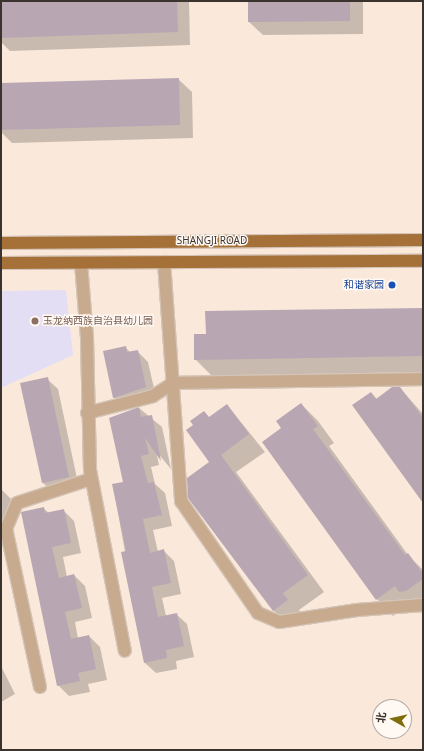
<!DOCTYPE html>
<html>
<head>
<meta charset="utf-8">
<style>
	body { margin:0 }
	#map { position:relative; width:424px; height:751px; overflow:hidden; background:#fae9db; font-family:"Noto Sans","Noto Sans SC",sans-serif }
	div>[style] { position:absolute }
	.education>* { inset:0; background:#e4def4 }
	.shadow>* { inset:0; background:#0003 }
	.building>* { inset:0; background:#b8a7b3 }
	.roads { filter:drop-shadow(1px 0 #d4c5b8) drop-shadow(-1px 0 #d4c5b8) drop-shadow(0 1px #d4c5b8) drop-shadow(0 -1px #d4c5b8) }
	.minor>* { height:12px; margin:-6px; padding:0 6px; transform-origin:6px; border-radius:6px; background:#c8aa8e }
	.major>* { height:12px; margin:-6px; padding:0 6px; transform-origin:6px; border-radius:6px; background:#a67039 }
	.dots>* { width:11px; height:11px; translate:-50% -50%; box-sizing:border-box; border:2px solid #fff8f3; border-radius:50% }
	span { translate:-50% -50%; white-space:nowrap; text-align:center; line-height:1.15; -webkit-text-stroke:3px #fff8f3; paint-order:stroke }
	.street-label { font-size:10px; color:#3a332e }
	.transit-label { font-size:10px; color:#164399 }
	.right { translate:-100% -50%; text-align:right }
	.education-label { font-size:10px; color:#785e54 }
	.left { translate:0 -50%; text-align:left }
	.frame { position:absolute; inset:0; border:2px solid #3a332e; pointer-events:none }
	.north { position:absolute; left:372px; top:699px; width:40px; height:40px; box-sizing:border-box; background:#fff8f3; border:1px solid #b0a9a4; border-radius:50%; rotate:278deg; font-size:11px; font-weight:700; line-height:16px; text-align:center; color:#3a332e }
	.north::after { content:''; display:block; margin:auto; width:14px; height:18px; background:#7e6e0b; clip-path:polygon(50% 0,100% 100%,50% 72%,0 100%) }
</style>
</head>
<body>
<div id="map">
	<div class="education">
		<i style="clip-path:polygon(66px 290px,73px 355px,1px 388px,1px 291px)"></i>
	</div>
	<div class="shadow">
		<i style="clip-path:polygon(1px 1px,189px 1px,190px 45px,10px 51px,1px 42px)"></i>
		<i style="clip-path:polygon(249px 1px,363px 1px,363px 34px,263px 35px,249px 22px)"></i>
		<i style="clip-path:polygon(178px 79px,192px 92px,193px 138px,12px 143px,1px 132px,1px 84px)"></i>
		<i style="clip-path:polygon(423px 309px,423px 372px,212px 376px,195px 359px)"></i>
		<i style="clip-path:polygon(125px 347px,131px 353px,137px 351px,148px 362px,156px 397px,125px 409px,114px 398px,104px 352px)"></i>
		<i style="clip-path:polygon(47px 379px,58px 389px,79px 488px,54px 493px,43px 483px)"></i>
		<i style="clip-path:polygon(400px 388px,423px 414px,423px 502px,371px 393px,377px 399px)"></i>
		<i style="clip-path:polygon(301px 404px,318px 421px,334px 443px,329px 446px,408px 555px,423px 570px,423px 608px,411px 603px,393px 616px,377px 599px,282px 428px)"></i>
		<i style="clip-path:polygon(227px 405px,265px 452px,236px 472px,324px 592px,299px 610px,304px 617px,290px 627px,274px 611px,189px 498px,210px 462px,210px 418px)"></i>
		<i style="clip-path:polygon(139px 408px,162px 427px,171px 469px,156px 451px,159px 465px,151px 467px,155px 484px,165px 493px,172px 526px,153px 530px,158px 552px,164px 551px,174px 561px,181px 594px,162px 598px,166px 616px,176px 614px,187px 624px,194px 657px,176px 661px,177px 669px,156px 673px,145px 663px,113px 485px,124px 483px)"></i>
		<i style="clip-path:polygon(1px 489px,12px 500px,15px 523px,1px 527px)"></i>
		<i style="clip-path:polygon(43px 508px,49px 513px,63px 510px,74px 521px,81px 553px,63px 557px,67px 577px,74px 575px,85px 586px,92px 618px,75px 622px,78px 639px,89px 636px,100px 647px,107px 680px,88px 684px,90px 692px,69px 696px,58px 685px)"></i>
		<i style="clip-path:polygon(1px 666px,15px 694px,1px 702px)"></i>
	</div>
	<div class="building">
		<i style="clip-path:polygon(1px 1px,177px 1px,178px 32px,1px 38px)"></i>
		<i style="clip-path:polygon(248px 1px,350px 1px,350px 21px,248px 22px)"></i>
		<i style="clip-path:polygon(179px 78px,180px 125px,1px 130px,1px 83px)"></i>
		<i style="clip-path:polygon(423px 308px,423px 356px,194px 360px,194px 334px,206px 334px,205px 311px)"></i>
		<i style="clip-path:polygon(126px 346px,127px 352px,138px 350px,146px 387px,113px 398px,103px 351px)"></i>
		<i style="clip-path:polygon(48px 377px,69px 477px,42px 483px,20px 383px)"></i>
		<i style="clip-path:polygon(392px 387px,400px 387px,423px 418px,423px 503px,352px 405px,371px 392px,376px 399px)"></i>
		<i style="clip-path:polygon(301px 403px,318px 426px,313px 429px,405px 555px,408px 553px,423px 574px,423px 579px,406px 591px,399px 592px,395px 586px,376px 600px,262px 442px,281px 428px,276px 421px)"></i>
		<i style="clip-path:polygon(227px 404px,249px 434px,221px 455px,308px 575px,283px 593px,288px 600px,273px 611px,188px 498px,187px 478px,209px 462px,186px 430px,193px 425px,190px 421px,204px 411px,209px 417px)"></i>
		<i style="clip-path:polygon(139px 407px,141px 417px,152px 415px,161px 461px,145px 438px,149px 454px,141px 456px,148px 483px,154px 482px,162px 515px,143px 519px,150px 553px,164px 549px,171px 583px,152px 587px,158px 617px,177px 613px,184px 646px,166px 650px,167px 658px,144px 663px,121px 552px,126px 551px,112px 484px,123px 482px,109px 418px)"></i>
		<i style="clip-path:polygon(44px 507px,45px 513px,64px 509px,71px 543px,52px 547px,59px 578px,74px 574px,82px 608px,65px 612px,71px 639px,89px 635px,96px 669px,78px 673px,80px 681px,57px 686px,21px 512px)"></i>
	</div>
	<div class="roads">
		<div class="minor">
			<i style="left:164px;top:262px;width:240px;rotate:85.9deg"></i>
			<i style="left:181px;top:501px;width:136px;rotate:55.5deg"></i>
			<i style="left:258px;top:613px;width:23px;rotate:23deg"></i>
			<i style="left:279px;top:622px;width:79px;rotate:-8.7deg"></i>
			<i style="left:357px;top:610px;width:66px;rotate:-4.3deg"></i>
			<i style="left:81px;top:263px;width:75px;rotate:85.4deg"></i>
			<i style="left:87px;top:338px;width:132px;rotate:88.7deg"></i>
			<i style="left:90px;top:470px;width:184px;rotate:79.1deg"></i>
			<i style="left:87px;top:413px;width:68px;rotate:-14.4deg"></i>
			<i style="left:153px;top:396px;width:24px;rotate:-33deg"></i>
			<i style="left:173px;top:383px;width:250px;rotate:-0.9deg"></i>
			<i style="left:40px;top:687px;width:162px;rotate:-102.1deg"></i>
			<i style="left:6px;top:529px;width:28px;rotate:-67deg"></i>
			<i style="left:17px;top:503px;width:78px;rotate:-18deg"></i>
		</div>
		<div class="major">
			<i style="left:1px;top:243px;width:422px;rotate:-0.4deg"></i>
			<i style="left:1px;top:263px;width:422px;rotate:-0.3deg"></i>
		</div>
	</div>
	<div class="dots">
		<i style="left:392px;top:285px;background:#1a4fb4"></i>
		<i style="left:35px;top:321px;background:#8d6e63"></i>
	</div>
	<div class="street-label">
		<span style="left:212px;top:241px">SHANGJI ROAD</span>
	</div>
	<div class="transit-label">
		<span class="right" style="left:384px;top:285px">和谐家园</span>
	</div>
	<div class="education-label">
		<span class="left" style="left:43px;top:321px">玉龙纳西族自治县幼儿园</span>
	</div>
	<div class="frame"></div>
	<div class="north">北</div>
</div>
</body>
</html>
